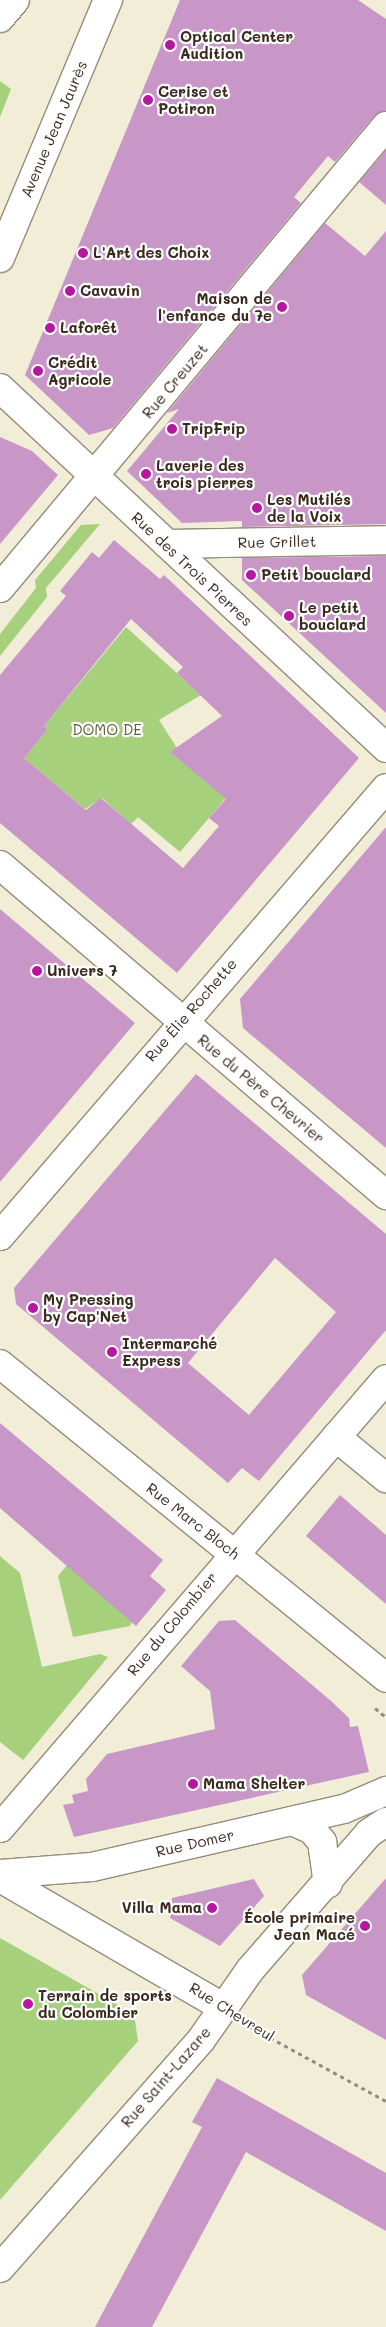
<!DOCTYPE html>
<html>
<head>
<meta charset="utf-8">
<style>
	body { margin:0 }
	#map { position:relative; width:386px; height:2327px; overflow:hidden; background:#f1edd7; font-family:Mali,sans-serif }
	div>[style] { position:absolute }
	.green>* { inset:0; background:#a6d07c }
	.building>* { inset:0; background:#c897c8 }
	.path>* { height:3px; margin-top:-1.5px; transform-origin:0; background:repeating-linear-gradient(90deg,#968c7a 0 4px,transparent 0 8px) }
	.roads { filter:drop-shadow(1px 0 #968c7a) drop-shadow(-1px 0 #968c7a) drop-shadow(0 1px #968c7a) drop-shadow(0 -1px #968c7a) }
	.minor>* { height:28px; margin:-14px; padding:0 14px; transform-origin:14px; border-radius:14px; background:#fff }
	.major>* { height:28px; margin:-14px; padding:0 14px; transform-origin:14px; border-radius:14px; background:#fff }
	.dots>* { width:14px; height:14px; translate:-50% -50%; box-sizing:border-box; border:2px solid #fff; border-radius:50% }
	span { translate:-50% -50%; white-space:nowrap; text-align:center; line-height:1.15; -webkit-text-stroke:4.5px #fff; paint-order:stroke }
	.poi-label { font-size:15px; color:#3b2a1e; font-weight:700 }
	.left { translate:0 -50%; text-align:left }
	.right { translate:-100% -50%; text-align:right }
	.street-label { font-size:15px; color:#3b2a1e }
	.park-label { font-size:15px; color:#5b5c3a }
</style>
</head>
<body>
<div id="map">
	<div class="green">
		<i style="clip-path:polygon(0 81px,11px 89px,0 117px)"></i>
		<i style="clip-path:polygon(100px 524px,46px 588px,47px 597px,0 656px,0 634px,36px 588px,35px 580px,81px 525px)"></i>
		<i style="clip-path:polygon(126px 627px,201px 695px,159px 720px,177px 748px,170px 752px,226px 798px,180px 852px,138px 817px,131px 824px,102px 798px,85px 809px,24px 758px,48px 729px,44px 726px)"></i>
		<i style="clip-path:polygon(0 1556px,20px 1573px,42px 1667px,100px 1654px,108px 1657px,23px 1760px,0 1742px)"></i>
		<i style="clip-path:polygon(67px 1565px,132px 1622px,130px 1626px,73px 1637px,58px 1576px)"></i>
		<i style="clip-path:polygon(0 1938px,134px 2014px,138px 2041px,0 2200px)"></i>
	</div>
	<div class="building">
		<i style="clip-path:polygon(180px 0,358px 0,386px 19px,386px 111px,374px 116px,335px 162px,328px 156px,294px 197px,301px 203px,113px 428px,89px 435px,25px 375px)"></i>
		<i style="clip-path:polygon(386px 150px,386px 205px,359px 182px)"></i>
		<i style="clip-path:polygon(325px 223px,365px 256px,386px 231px,386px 524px,242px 527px,242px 521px,182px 523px,127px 471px,179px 409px,167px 413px)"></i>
		<i style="clip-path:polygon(0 437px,32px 451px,58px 475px,0 544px)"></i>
		<i style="clip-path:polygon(evenodd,114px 540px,160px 579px,164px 575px,359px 758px,177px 973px,0 823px,0 675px,66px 596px,60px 591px,92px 552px,99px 558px,114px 540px,131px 619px,183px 667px,177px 673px,222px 716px,170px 752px,226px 799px,209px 818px,219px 826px,183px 868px,101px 798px,86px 810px,24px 758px,48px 729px,44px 726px,131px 619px)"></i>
		<i style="clip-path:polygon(386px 556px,386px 713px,242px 580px,242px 558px)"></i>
		<i style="clip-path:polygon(386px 827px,386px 1148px,243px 1028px,240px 999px)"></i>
		<i style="clip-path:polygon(0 909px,135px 1023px,0 1182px)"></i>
		<i style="clip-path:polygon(evenodd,196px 1074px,386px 1234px,386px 1330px,259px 1481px,242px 1468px,228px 1483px,16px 1304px,14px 1288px,196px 1074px,275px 1258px,336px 1312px,249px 1415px,188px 1363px,275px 1258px)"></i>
		<i style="clip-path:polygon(0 1423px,163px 1560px,150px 1576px,166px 1590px,136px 1626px,0 1508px)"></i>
		<i style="clip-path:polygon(340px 1495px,386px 1535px,386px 1604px,306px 1536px)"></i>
		<i style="clip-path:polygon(235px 1620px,330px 1700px,349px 1718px,350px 1727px,358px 1726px,369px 1772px,74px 1837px,63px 1805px,74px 1803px,72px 1795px,88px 1791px,86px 1779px,107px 1754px,215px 1729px,210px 1691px,181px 1666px,219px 1621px)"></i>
		<i style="clip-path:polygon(386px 1878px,386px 2040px,306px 1995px,302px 1975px)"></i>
		<i style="clip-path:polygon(254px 1879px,264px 1896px,220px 1946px,170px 1918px,172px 1898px)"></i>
		<i style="clip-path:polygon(217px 2078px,386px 2173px,386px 2231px,246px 2152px,152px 2327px,95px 2327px,202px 2127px,192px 2122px)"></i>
	</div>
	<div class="path">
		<i style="left:375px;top:1708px;width:14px;rotate:39deg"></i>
		<i style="left:249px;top:2026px;width:156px;rotate:28.7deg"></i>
	</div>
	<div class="roads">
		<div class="minor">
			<i style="left:0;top:18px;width:23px;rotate:-50deg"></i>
			<i style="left:0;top:388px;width:528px;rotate:43deg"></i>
			<i style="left:167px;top:544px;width:219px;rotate:-1deg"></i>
			<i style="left:0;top:588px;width:602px;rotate:-50.12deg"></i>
			<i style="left:0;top:865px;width:508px;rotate:40.53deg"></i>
			<i style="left:0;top:1236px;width:591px;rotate:-49.25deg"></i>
			<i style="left:336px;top:1437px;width:65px;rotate:39.4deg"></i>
			<i style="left:292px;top:1821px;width:22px;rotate:24deg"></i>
			<i style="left:312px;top:1830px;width:16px;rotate:50deg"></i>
			<i style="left:322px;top:1842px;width:42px;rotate:81.9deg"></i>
			<i style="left:0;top:1828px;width:592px;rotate:-49.31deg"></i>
			<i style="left:0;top:1874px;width:92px;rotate:-4.4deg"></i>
			<i style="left:92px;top:1867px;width:259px;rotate:-13deg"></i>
			<i style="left:344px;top:1809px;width:46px;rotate:-23.2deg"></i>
			<i style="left:0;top:1878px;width:259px;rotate:30.1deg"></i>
			<i style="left:0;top:2268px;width:304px;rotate:-48.6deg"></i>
			<i style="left:201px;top:2040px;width:85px;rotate:-55deg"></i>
			<i style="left:250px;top:1970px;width:181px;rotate:-49deg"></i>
			<i style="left:369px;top:1833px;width:20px;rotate:-33deg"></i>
		</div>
		<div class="major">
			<i style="left:0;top:258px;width:280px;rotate:-67.3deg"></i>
			<i style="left:0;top:1364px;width:498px;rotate:39.1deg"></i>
		</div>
	</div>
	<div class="dots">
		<i style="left:170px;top:45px;background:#b5179e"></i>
		<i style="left:148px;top:100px;background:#b5179e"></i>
		<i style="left:83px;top:253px;background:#b5179e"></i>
		<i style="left:70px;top:291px;background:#b5179e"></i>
		<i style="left:282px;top:307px;background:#b5179e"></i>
		<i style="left:50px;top:328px;background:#b5179e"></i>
		<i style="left:38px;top:371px;background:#b5179e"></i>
		<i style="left:172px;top:429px;background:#b5179e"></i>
		<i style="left:146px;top:474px;background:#b5179e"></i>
		<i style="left:257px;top:508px;background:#b5179e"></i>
		<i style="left:251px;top:575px;background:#b5179e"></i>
		<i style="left:289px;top:616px;background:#b5179e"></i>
		<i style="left:37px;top:971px;background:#b5179e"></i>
		<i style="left:33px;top:1308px;background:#b5179e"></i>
		<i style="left:112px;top:1352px;background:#b5179e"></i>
		<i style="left:193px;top:1784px;background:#b5179e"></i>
		<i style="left:212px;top:1908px;background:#b5179e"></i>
		<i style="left:365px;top:1926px;background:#b5179e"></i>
		<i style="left:28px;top:2004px;background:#b5179e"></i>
	</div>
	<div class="poi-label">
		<span class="left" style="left:180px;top:45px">Optical Center<br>Audition</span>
		<span class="left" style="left:158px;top:100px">Cerise et<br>Potiron</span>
		<span class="left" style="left:93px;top:253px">L'Art des Choix</span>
		<span class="left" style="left:80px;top:291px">Cavavin</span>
		<span class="right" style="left:272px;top:307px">Maison de<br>l'enfance du 7e</span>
		<span class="left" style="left:60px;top:328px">Laforêt</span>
		<span class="left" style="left:48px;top:371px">Crédit<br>Agricole</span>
		<span class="left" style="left:182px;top:429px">TripFrip</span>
		<span class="left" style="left:156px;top:474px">Laverie des<br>trois pierres</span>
		<span class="left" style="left:267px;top:508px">Les Mutilés<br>de la Voix</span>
		<span class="left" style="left:261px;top:575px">Petit bouclard</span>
		<span class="left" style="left:299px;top:616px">Le petit<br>bouclard</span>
		<span class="left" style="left:47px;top:971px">Univers 7</span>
		<span class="left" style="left:43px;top:1308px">My Pressing<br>by Cap'Net</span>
		<span class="left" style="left:122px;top:1352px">Intermarché<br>Express</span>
		<span class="left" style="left:203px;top:1784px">Mama Shelter</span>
		<span class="right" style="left:202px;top:1908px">Villa Mama</span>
		<span class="right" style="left:355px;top:1926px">École primaire<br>Jean Macé</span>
		<span class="left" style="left:38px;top:2004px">Terrain de sports<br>du Colombier</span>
	</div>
	<div class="street-label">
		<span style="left:54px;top:129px;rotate:-67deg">Avenue Jean Jaurès</span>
		<span style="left:175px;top:381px;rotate:-50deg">Rue Creuzet</span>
		<span style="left:277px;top:542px;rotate:-1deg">Rue Grillet</span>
		<span style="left:192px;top:569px;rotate:43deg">Rue des Trois Pierres</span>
		<span style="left:191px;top:1010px;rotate:-49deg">Rue Élie Rochette</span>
		<span style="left:261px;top:1089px;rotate:40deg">Rue du Père Chevrier</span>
		<span style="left:193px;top:1521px;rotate:38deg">Rue Marc Bloch</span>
		<span style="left:172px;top:1624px;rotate:-50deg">Rue du Colombier</span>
		<span style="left:195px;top:1843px;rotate:-13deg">Rue Domer</span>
		<span style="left:232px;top:2012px;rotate:32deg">Rue Chevreul</span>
		<span style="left:166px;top:2077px;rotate:-49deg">Rue Saint-Lazare</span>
	</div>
	<div class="park-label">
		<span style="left:107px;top:730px">DOMO DE</span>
	</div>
</div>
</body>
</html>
